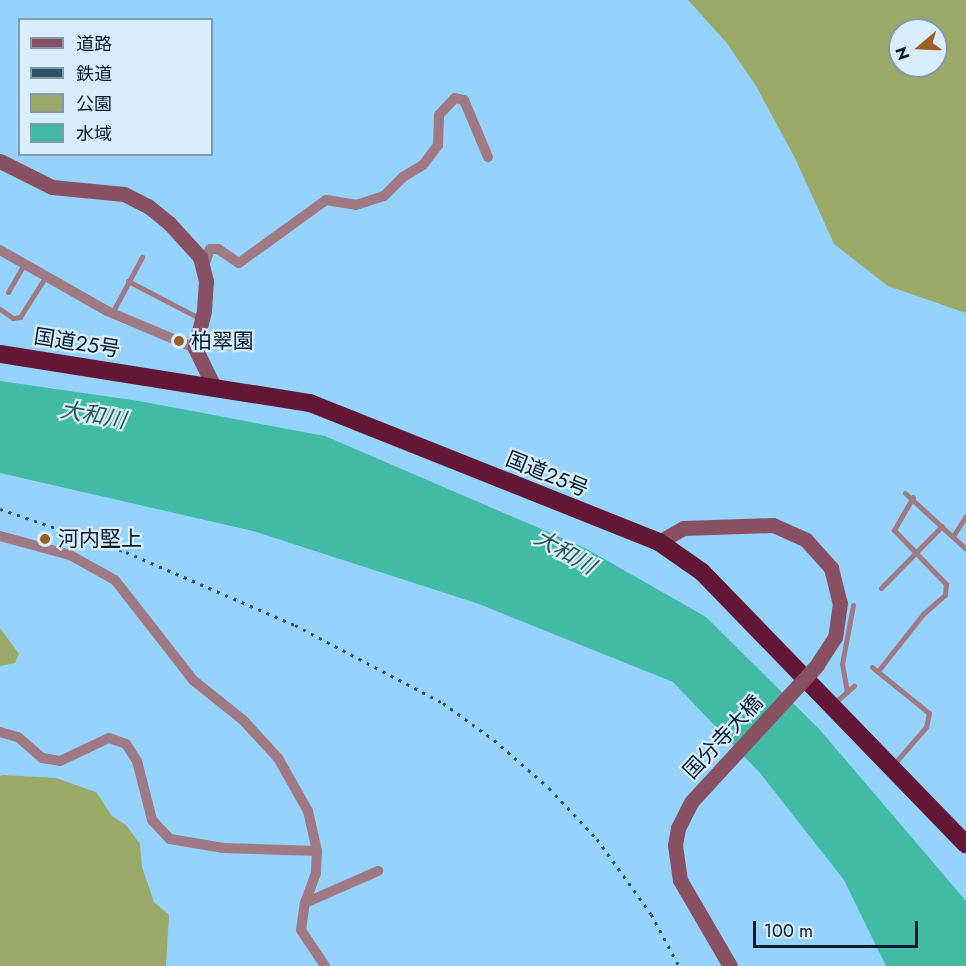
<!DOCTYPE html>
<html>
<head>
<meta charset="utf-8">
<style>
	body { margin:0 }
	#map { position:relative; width:966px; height:966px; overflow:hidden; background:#95d3fd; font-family:Jost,"Noto Sans JP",sans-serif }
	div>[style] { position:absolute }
	.green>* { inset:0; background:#9aa868 }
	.water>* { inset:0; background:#41bba5 }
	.lane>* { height:5px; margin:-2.5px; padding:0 2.5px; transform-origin:2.5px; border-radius:2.5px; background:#9f7984 }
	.street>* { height:10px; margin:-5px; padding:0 5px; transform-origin:5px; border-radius:5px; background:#9f7984 }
	.secondary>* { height:15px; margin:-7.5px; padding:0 7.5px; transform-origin:7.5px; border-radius:7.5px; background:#875163 }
	.highway>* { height:18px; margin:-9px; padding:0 9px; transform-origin:9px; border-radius:9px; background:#631737 }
	.rail>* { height:3px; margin-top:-1.5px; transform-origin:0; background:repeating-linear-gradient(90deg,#2e5269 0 3px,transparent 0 9px) }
	.secondary-bridge>* { height:15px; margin:-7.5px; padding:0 7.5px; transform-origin:7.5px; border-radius:7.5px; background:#875163 }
	.dots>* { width:16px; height:16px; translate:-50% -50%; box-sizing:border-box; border:3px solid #d8eeff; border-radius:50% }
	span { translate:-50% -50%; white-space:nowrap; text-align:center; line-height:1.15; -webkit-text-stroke:4.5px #d8eeff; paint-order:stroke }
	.poi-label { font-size:21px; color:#031b2a }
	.left { translate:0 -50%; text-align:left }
	.street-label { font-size:21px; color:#031b2a }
	.water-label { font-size:22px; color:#26584f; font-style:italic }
	.legend { position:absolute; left:18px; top:18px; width:195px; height:138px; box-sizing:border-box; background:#d8eeff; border:2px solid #839aaa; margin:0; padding:8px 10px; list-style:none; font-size:18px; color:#031b2a }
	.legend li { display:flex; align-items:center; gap:12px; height:30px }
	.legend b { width:30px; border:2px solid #839aaa }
	.north { position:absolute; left:888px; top:18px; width:60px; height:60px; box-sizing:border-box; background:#d8eeff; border:2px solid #839aaa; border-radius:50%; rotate:251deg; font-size:16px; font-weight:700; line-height:24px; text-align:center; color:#031b2a }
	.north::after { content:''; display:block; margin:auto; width:21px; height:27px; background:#9d5e25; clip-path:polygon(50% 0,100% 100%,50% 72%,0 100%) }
	.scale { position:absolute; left:753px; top:921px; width:165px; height:27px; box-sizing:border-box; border:3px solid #031b2a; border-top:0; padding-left:8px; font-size:18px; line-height:21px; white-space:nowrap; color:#031b2a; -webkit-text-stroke:4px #d8eeff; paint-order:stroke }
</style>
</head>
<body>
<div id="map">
	<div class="green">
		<i style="clip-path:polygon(evenodd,688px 0,966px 0,966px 313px,888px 286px,834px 244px,795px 158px,756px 86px,726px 42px,688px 0,900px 30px,936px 30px,936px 66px,900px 66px,900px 30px)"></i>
		<i style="clip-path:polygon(0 628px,19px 654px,15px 663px,0 666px)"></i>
		<i style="clip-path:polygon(3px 775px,56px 778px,96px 792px,112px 816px,126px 825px,140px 844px,142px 867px,154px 902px,169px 915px,166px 966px,0 966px,0 776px)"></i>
	</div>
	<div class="water">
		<i style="clip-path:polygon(0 381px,139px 401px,325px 436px,585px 548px,706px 617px,820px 730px,966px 901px,966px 966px,886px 966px,844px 880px,760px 773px,673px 682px,479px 604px,253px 531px,0 473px)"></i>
	</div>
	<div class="lane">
		<i style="left:128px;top:281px;width:82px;rotate:27.5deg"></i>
		<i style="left:8px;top:292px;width:34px;rotate:-60deg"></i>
		<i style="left:0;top:309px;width:16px;rotate:35deg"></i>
		<i style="left:13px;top:318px;width:7px;rotate:-8deg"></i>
		<i style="left:20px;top:317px;width:49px;rotate:-57.6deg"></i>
		<i style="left:112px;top:313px;width:64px;rotate:-61.8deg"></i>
		<i style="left:905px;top:493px;width:83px;rotate:42.6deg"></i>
		<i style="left:953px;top:536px;width:24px;rotate:-57deg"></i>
		<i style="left:881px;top:588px;width:87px;rotate:-45.5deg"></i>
		<i style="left:872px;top:667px;width:73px;rotate:38.9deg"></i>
		<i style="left:929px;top:713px;width:14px;rotate:102deg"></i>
		<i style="left:926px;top:727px;width:49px;rotate:130.9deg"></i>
		<i style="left:878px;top:671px;width:73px;rotate:-51.7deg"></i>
		<i style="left:923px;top:614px;width:29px;rotate:-41deg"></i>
		<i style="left:945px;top:595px;width:11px;rotate:-85deg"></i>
		<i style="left:946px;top:584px;width:75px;rotate:-133.9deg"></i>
		<i style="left:894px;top:530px;width:38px;rotate:-60deg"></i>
		<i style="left:847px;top:692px;width:28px;rotate:-100deg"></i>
		<i style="left:842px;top:664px;width:60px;rotate:-79.4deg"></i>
		<i style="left:833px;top:704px;width:28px;rotate:-41deg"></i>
	</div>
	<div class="street">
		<i style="left:0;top:250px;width:123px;rotate:29.7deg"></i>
		<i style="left:107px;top:311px;width:95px;rotate:22.8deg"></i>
		<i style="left:203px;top:269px;width:21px;rotate:-71deg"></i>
		<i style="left:210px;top:249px;width:8px"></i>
		<i style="left:218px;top:249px;width:25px;rotate:34deg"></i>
		<i style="left:239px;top:263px;width:107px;rotate:-35.9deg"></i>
		<i style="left:326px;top:200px;width:30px;rotate:9deg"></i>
		<i style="left:356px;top:205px;width:29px;rotate:-18deg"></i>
		<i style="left:384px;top:196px;width:27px;rotate:-45deg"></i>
		<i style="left:403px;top:177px;width:23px;rotate:-31deg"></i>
		<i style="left:423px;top:165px;width:25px;rotate:-53deg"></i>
		<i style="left:438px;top:145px;width:30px;rotate:-88deg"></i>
		<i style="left:439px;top:115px;width:23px;rotate:-47deg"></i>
		<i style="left:455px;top:98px;width:9px;rotate:13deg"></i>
		<i style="left:464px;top:100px;width:62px;rotate:67.2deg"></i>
		<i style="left:0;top:536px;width:73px;rotate:15.2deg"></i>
		<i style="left:70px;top:555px;width:51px;rotate:29.1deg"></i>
		<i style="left:115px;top:580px;width:127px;rotate:52deg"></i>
		<i style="left:193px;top:680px;width:64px;rotate:38.7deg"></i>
		<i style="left:243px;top:720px;width:52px;rotate:47.4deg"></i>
		<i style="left:278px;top:758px;width:61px;rotate:60.5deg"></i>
		<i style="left:308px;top:811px;width:41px;rotate:77.3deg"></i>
		<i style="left:317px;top:851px;width:22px;rotate:93deg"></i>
		<i style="left:316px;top:873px;width:32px;rotate:110deg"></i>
		<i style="left:0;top:732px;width:19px;rotate:16deg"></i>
		<i style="left:18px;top:737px;width:32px;rotate:41deg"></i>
		<i style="left:42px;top:758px;width:18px;rotate:9deg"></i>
		<i style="left:60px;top:761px;width:54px;rotate:-25.1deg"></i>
		<i style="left:109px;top:738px;width:18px;rotate:19deg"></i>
		<i style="left:126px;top:744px;width:20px;rotate:57deg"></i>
		<i style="left:137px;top:761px;width:61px;rotate:75.7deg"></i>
		<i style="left:152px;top:820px;width:26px;rotate:47deg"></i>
		<i style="left:170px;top:839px;width:54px;rotate:9.6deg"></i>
		<i style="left:223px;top:848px;width:94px;rotate:1.8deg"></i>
		<i style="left:325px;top:966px;width:43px;rotate:-123.7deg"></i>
		<i style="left:301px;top:930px;width:27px;rotate:-82deg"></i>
		<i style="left:305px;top:903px;width:80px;rotate:-23.7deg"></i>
	</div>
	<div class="secondary">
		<i style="left:0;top:161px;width:58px;rotate:26.6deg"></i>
		<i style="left:52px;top:187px;width:72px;rotate:5.6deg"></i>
		<i style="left:124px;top:194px;width:27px;rotate:27deg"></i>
		<i style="left:148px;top:206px;width:27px;rotate:39deg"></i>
		<i style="left:169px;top:223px;width:46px;rotate:47.6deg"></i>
		<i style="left:200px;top:257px;width:25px;rotate:76deg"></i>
		<i style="left:206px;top:281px;width:30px;rotate:94deg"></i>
		<i style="left:204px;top:311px;width:38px;rotate:104deg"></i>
		<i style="left:195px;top:348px;width:43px;rotate:64deg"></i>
		<i style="left:659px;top:542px;width:28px;rotate:-30deg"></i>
		<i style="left:683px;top:528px;width:90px;rotate:-1.9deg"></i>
		<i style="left:773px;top:525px;width:36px;rotate:24deg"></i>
		<i style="left:806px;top:540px;width:38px;rotate:48deg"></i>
		<i style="left:831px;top:568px;width:36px;rotate:76deg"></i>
		<i style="left:840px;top:603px;width:34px;rotate:98deg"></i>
		<i style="left:835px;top:637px;width:33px;rotate:123deg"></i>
		<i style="left:675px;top:845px;width:35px;rotate:82deg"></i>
		<i style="left:680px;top:880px;width:99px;rotate:59.8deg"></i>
	</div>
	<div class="highway">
		<i style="left:0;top:354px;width:314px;rotate:9deg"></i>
		<i style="left:310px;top:403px;width:376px;rotate:21.7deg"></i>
		<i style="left:659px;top:542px;width:52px;rotate:34.9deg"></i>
		<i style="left:702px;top:572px;width:379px;rotate:45.9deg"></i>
	</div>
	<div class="rail">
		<i style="left:0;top:509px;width:133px;rotate:18.8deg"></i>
		<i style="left:126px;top:552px;width:184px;rotate:23.4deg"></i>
		<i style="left:295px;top:625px;width:167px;rotate:27.8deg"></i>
		<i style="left:443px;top:703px;width:63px;rotate:36deg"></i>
		<i style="left:494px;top:740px;width:73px;rotate:41.1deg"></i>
		<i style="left:549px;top:788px;width:70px;rotate:46.7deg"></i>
		<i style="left:597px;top:839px;width:92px;rotate:54.2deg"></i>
		<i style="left:651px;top:914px;width:59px;rotate:61.7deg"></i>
	</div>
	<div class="secondary-bridge">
		<i style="left:675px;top:845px;width:17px;rotate:-80deg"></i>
		<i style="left:678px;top:828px;width:30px;rotate:-63deg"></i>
		<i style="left:692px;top:801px;width:185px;rotate:-47.4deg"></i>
	</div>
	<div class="dots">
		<i style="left:179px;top:341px;background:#9d5e25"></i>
		<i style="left:45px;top:539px;background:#9d5e25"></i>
	</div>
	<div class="poi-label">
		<span class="left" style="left:191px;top:341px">柏翠園</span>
		<span class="left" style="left:58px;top:539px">河内堅上</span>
	</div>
	<div class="street-label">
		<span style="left:77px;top:343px;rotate:9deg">国道25号</span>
		<span style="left:547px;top:474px;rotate:22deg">国道25号</span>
		<span style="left:723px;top:737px;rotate:-47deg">国分寺大橋</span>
	</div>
	<div class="water-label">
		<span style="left:93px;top:415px;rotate:10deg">大和川</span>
		<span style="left:565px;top:552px;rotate:30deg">大和川</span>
	</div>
	<ul class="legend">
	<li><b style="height:8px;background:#875163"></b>道路</li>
	<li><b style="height:8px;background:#2e5269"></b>鉄道</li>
	<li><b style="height:16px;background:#9aa868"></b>公園</li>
	<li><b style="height:16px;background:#41bba5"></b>水域</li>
	</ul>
	<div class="north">N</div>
	<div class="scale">100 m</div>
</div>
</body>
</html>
